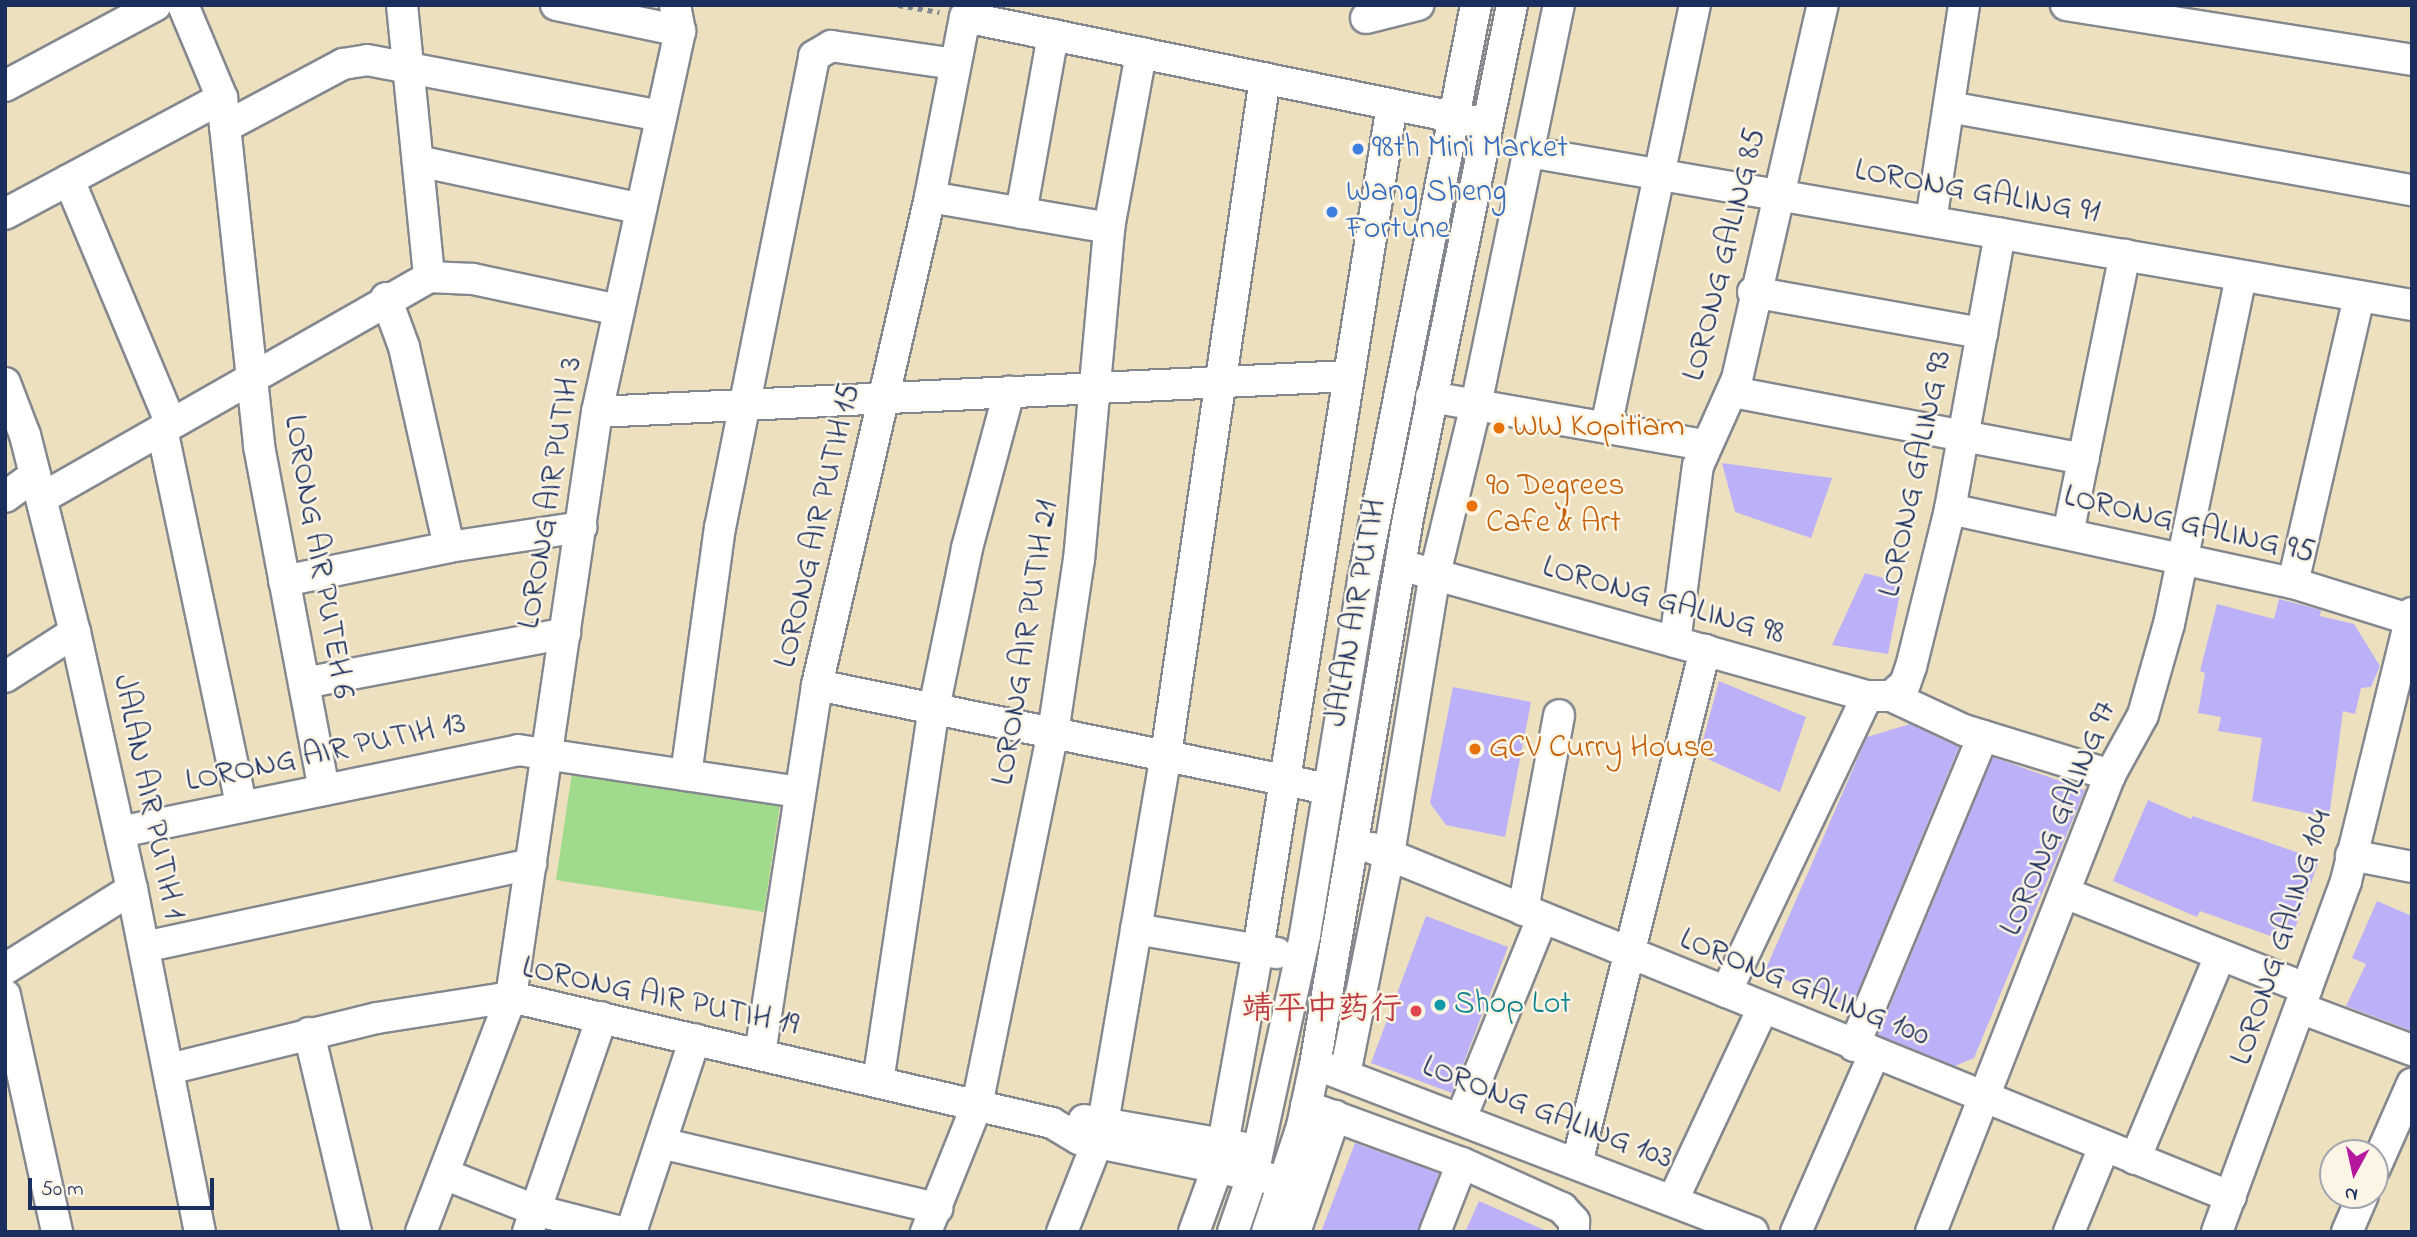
<!DOCTYPE html>
<html>
<head>
<meta charset="utf-8">
<style>
	body { margin:0 }
	#map { position:relative; width:2417px; height:1237px; overflow:hidden; background:#ede0bf; font-family:"Indie Flower","LXGW WenKai TC",sans-serif }
	div>[style] { position:absolute }
	.green>* { inset:0; background:#a0da8c }
	.building>* { inset:0; background:#bcb1f9 }
	.path>* { height:4.5px; margin-top:-2.25px; transform-origin:0; background:repeating-linear-gradient(90deg,#84888e 0 5px,transparent 0 10px) }
	.roads { filter:drop-shadow(2px 0 #84888e) drop-shadow(-2px 0 #84888e) drop-shadow(0 2px #84888e) drop-shadow(0 -2px #84888e) }
	.minor>* { height:30px; margin:-15px; padding:0 15px; transform-origin:15px; border-radius:15px; background:#fff }
	.dots>* { width:19px; height:19px; translate:-50% -50%; box-sizing:border-box; border:4px solid #fcf5e5; border-radius:50% }
	span { translate:-50% -50%; white-space:nowrap; text-align:center; line-height:1.15; -webkit-text-stroke:5px #fcf5e5; paint-order:stroke }
	.shop-label { font-size:32px; color:#366cbe }
	.left { translate:0 -50%; text-align:left }
	.street-label { font-size:32px; color:#1b2f5e }
	.food-label { font-size:32px; color:#c56008 }
	.culture-label { font-size:32px; color:#0d838f }
	.health-label { font-size:32px; color:#be3a42 }
	.right { translate:-100% -50%; text-align:right }
	.frame { position:absolute; inset:0; border:7px solid #1b2f5e; pointer-events:none }
	.north { position:absolute; left:2319px; top:1139px; width:70px; height:70px; box-sizing:border-box; background:#fcf5e5; border:2px solid #a2a6af; border-radius:50%; rotate:188deg; font-size:19px; font-weight:700; line-height:28px; text-align:center; color:#1b2f5e }
	.north::after { content:''; display:block; margin:auto; width:24px; height:32px; background:#b5179e; clip-path:polygon(50% 0,100% 100%,50% 72%,0 100%) }
	.scale { position:absolute; left:28px; top:1178px; width:186px; height:32px; box-sizing:border-box; border:4px solid #1b2f5e; border-top:0; padding-left:9px; font-size:21px; line-height:24px; white-space:nowrap; color:#1b2f5e; -webkit-text-stroke:5px #fcf5e5; paint-order:stroke }
</style>
</head>
<body>
<div id="map">
	<div class="green">
		<i style="clip-path:polygon(573px 766px,781px 798px,764px 912px,556px 880px)"></i>
	</div>
	<div class="building">
		<i style="clip-path:polygon(1722px 463px,1832px 478px,1811px 538px,1735px 512px)"></i>
		<i style="clip-path:polygon(1865px 573px,1902px 583px,1888px 654px,1832px 645px)"></i>
		<i style="clip-path:polygon(2279px 599px,2321px 610px,2320px 616px,2354px 624px,2380px 666px,2371px 687px,2361px 688px,2355px 714px,2343px 711px,2329px 818px,2252px 801px,2262px 738px,2218px 731px,2221px 717px,2198px 713px,2205px 673px,2200px 671px,2217px 604px,2274px 619px)"></i>
		<i style="clip-path:polygon(1719px 681px,1806px 717px,1780px 792px,1699px 755px)"></i>
		<i style="clip-path:polygon(1453px 687px,1531px 702px,1505px 837px,1446px 825px,1430px 803px)"></i>
		<i style="clip-path:polygon(1910px 724px,1959px 747px,1851px 1008px,1765px 971px,1867px 737px)"></i>
		<i style="clip-path:polygon(1993px 757px,2085px 790px,1974px 1058px,1955px 1066px,1878px 1035px)"></i>
		<i style="clip-path:polygon(2148px 800px,2191px 819px,2193px 816px,2319px 860px,2290px 943px,2200px 911px,2197px 917px,2113px 881px)"></i>
		<i style="clip-path:polygon(2377px 901px,2412px 916px,2412px 1031px,2346px 1006px,2366px 964px,2352px 958px)"></i>
		<i style="clip-path:polygon(1426px 916px,1508px 947px,1452px 1093px,1371px 1063px)"></i>
		<i style="clip-path:polygon(1355px 1143px,1439px 1173px,1418px 1232px,1321px 1232px)"></i>
		<i style="clip-path:polygon(1479px 1201px,1549px 1232px,1465px 1232px)"></i>
	</div>
	<div class="path">
		<i style="left:898px;top:5px;width:42px;rotate:9.7deg"></i>
	</div>
	<div class="roads">
		<div class="minor">
			<i style="left:183px;top:5px;width:101px;rotate:67.2deg"></i>
			<i style="left:222px;top:98px;width:350px;rotate:83.9deg"></i>
			<i style="left:259px;top:446px;width:350px;rotate:79.3deg"></i>
			<i style="left:402px;top:5px;width:273px;rotate:84.3deg"></i>
			<i style="left:556px;top:5px;width:127px;rotate:11.8deg"></i>
			<i style="left:2066px;top:5px;width:350px;rotate:9deg"></i>
			<i style="left:1366px;top:18px;width:54px;rotate:-14deg"></i>
			<i style="left:5px;top:86px;width:171px;rotate:-28.2deg"></i>
			<i style="left:1949px;top:107px;width:470px;rotate:10.2deg"></i>
			<i style="left:225px;top:127px;width:134px;rotate:-28.1deg"></i>
			<i style="left:343px;top:64px;width:24px;rotate:-9deg"></i>
			<i style="left:367px;top:60px;width:299px;rotate:10.8deg"></i>
			<i style="left:1529px;top:152px;width:896px;rotate:9.83deg"></i>
			<i style="left:418px;top:161px;width:228px;rotate:12.1deg"></i>
			<i style="left:69px;top:180px;width:264px;rotate:67.3deg"></i>
			<i style="left:930px;top:197px;width:182px;rotate:9.8deg"></i>
			<i style="left:1021px;top:213px;width:181px;rotate:-79.8deg"></i>
			<i style="left:5px;top:214px;width:246px;rotate:-28.1deg"></i>
			<i style="left:1931px;top:221px;width:219px;rotate:-81.3deg"></i>
			<i style="left:1753px;top:292px;width:233px;rotate:10.2deg"></i>
			<i style="left:386px;top:298px;width:52px;rotate:69.8deg"></i>
			<i style="left:404px;top:347px;width:205px;rotate:77.3deg"></i>
			<i style="left:5px;top:383px;width:56px;rotate:69deg"></i>
			<i style="left:25px;top:435px;width:203px;rotate:75.8deg"></i>
			<i style="left:75px;top:632px;width:263px;rotate:77.5deg"></i>
			<i style="left:132px;top:889px;width:350px;rotate:78.8deg"></i>
			<i style="left:1733px;top:392px;width:357px;rotate:10.8deg"></i>
			<i style="left:1431px;top:397px;width:277px;rotate:10deg"></i>
			<i style="left:597px;top:412px;width:752px;rotate:-2.74deg"></i>
			<i style="left:1606px;top:427px;width:431px;rotate:-78.1deg"></i>
			<i style="left:162px;top:429px;width:386px;rotate:78.1deg"></i>
			<i style="left:5px;top:497px;width:37px;rotate:-36deg"></i>
			<i style="left:42px;top:498px;width:446px;rotate:-29.7deg"></i>
			<i style="left:429px;top:277px;width:44px;rotate:2.6deg"></i>
			<i style="left:473px;top:279px;width:149px;rotate:12deg"></i>
			<i style="left:1950px;top:509px;width:351px;rotate:12.2deg"></i>
			<i style="left:2293px;top:583px;width:125px;rotate:17.3deg"></i>
			<i style="left:2068px;top:534px;width:285px;rotate:-78.5deg"></i>
			<i style="left:1415px;top:569px;width:470px;rotate:15.7deg"></i>
			<i style="left:1867px;top:696px;width:24px"></i>
			<i style="left:1891px;top:696px;width:18px;rotate:-41deg"></i>
			<i style="left:1905px;top:684px;width:18px;rotate:-71deg"></i>
			<i style="left:1911px;top:667px;width:163px;rotate:-76.1deg"></i>
			<i style="left:1950px;top:509px;width:280px;rotate:-79.7deg"></i>
			<i style="left:284px;top:581px;width:168px;rotate:-11.6deg"></i>
			<i style="left:449px;top:547px;width:134px;rotate:-8.6deg"></i>
			<i style="left:2293px;top:583px;width:294px;rotate:-77deg"></i>
			<i style="left:1675px;top:642px;width:177px;rotate:-82.6deg"></i>
			<i style="left:1698px;top:466px;width:95px;rotate:-65.9deg"></i>
			<i style="left:1737px;top:379px;width:384px;rotate:-77.1deg"></i>
			<i style="left:5px;top:677px;width:83px;rotate:-32.7deg"></i>
			<i style="left:304px;top:683px;width:266px;rotate:-10.8deg"></i>
			<i style="left:817px;top:685px;width:521px;rotate:11.5deg"></i>
			<i style="left:1891px;top:696px;width:81px;rotate:25deg"></i>
			<i style="left:1964px;top:730px;width:153px;rotate:17.1deg"></i>
			<i style="left:686px;top:775px;width:249px;rotate:-82.2deg"></i>
			<i style="left:720px;top:528px;width:481px;rotate:-78.7deg"></i>
			<i style="left:814px;top:56px;width:20px;rotate:-30deg"></i>
			<i style="left:831px;top:46px;width:125px;rotate:8.3deg"></i>
			<i style="left:120px;top:832px;width:406px;rotate:-11.6deg"></i>
			<i style="left:518px;top:750px;width:285px;rotate:8.5deg"></i>
			<i style="left:1372px;top:848px;width:927px;rotate:22.11deg"></i>
			<i style="left:2351px;top:855px;width:62px;rotate:11.1deg"></i>
			<i style="left:2065px;top:893px;width:260px;rotate:21.6deg"></i>
			<i style="left:1523px;top:910px;width:198px;rotate:-79.5deg"></i>
			<i style="left:1136px;top:929px;width:143px;rotate:9.7deg"></i>
			<i style="left:144px;top:947px;width:396px;rotate:-12.1deg"></i>
			<i style="left:5px;top:969px;width:150px;rotate:-32.2deg"></i>
			<i style="left:1726px;top:992px;width:328px;rotate:-64.5deg"></i>
			<i style="left:5px;top:995px;width:243px;rotate:77.6deg"></i>
			<i style="left:2300px;top:1008px;width:120px;rotate:20.6deg"></i>
			<i style="left:309px;top:1033px;width:204px;rotate:76.7deg"></i>
			<i style="left:1854px;top:1046px;width:336px;rotate:-67.4deg"></i>
			<i style="left:760px;top:1054px;width:373px;rotate:-81.2deg"></i>
			<i style="left:817px;top:685px;width:501px;rotate:-76.96deg"></i>
			<i style="left:930px;top:197px;width:183px;rotate:-79deg"></i>
			<i style="left:965px;top:17px;width:533px;rotate:11.58deg"></i>
			<i style="left:169px;top:1069px;width:214px;rotate:-13.8deg"></i>
			<i style="left:377px;top:1018px;width:136px;rotate:-8.9deg"></i>
			<i style="left:511px;top:997px;width:555px;rotate:13.11deg"></i>
			<i style="left:1052px;top:1123px;width:31px;rotate:31deg"></i>
			<i style="left:1079px;top:1139px;width:197px;rotate:11.7deg"></i>
			<i style="left:1328px;top:1069px;width:455px;rotate:21deg"></i>
			<i style="left:1345px;top:1074px;width:224px;rotate:-78.7deg"></i>
			<i style="left:1389px;top:854px;width:284px;rotate:-80.7deg"></i>
			<i style="left:1435px;top:574px;width:174px;rotate:-76.4deg"></i>
			<i style="left:1476px;top:405px;width:409px;rotate:-78.3deg"></i>
			<i style="left:878px;top:1082px;width:378px;rotate:-81.5deg"></i>
			<i style="left:934px;top:708px;width:163px;rotate:-78.3deg"></i>
			<i style="left:967px;top:548px;width:162px;rotate:-74.9deg"></i>
			<i style="left:1306px;top:1106px;width:166px;rotate:20.1deg"></i>
			<i style="left:1462px;top:1163px;width:110px;rotate:24.2deg"></i>
			<i style="left:1562px;top:1208px;width:18px;rotate:47deg"></i>
			<i style="left:1574px;top:1221px;width:11px;rotate:90deg"></i>
			<i style="left:1461px;top:1118px;width:215px;rotate:-67.9deg"></i>
			<i style="left:1084px;top:1120px;width:159px;rotate:9.8deg"></i>
			<i style="left:1103px;top:1123px;width:373px;rotate:-80.3deg"></i>
			<i style="left:1166px;top:755px;width:684px;rotate:-81.68deg"></i>
			<i style="left:661px;top:1143px;width:284px;rotate:13.3deg"></i>
			<i style="left:1223px;top:1144px;width:197px;rotate:-79.8deg"></i>
			<i style="left:1258px;top:950px;width:856px;rotate:-80.99deg"></i>
			<i style="left:2135px;top:1159px;width:220px;rotate:-67.3deg"></i>
			<i style="left:1577px;top:1163px;width:529px;rotate:-75.99deg"></i>
			<i style="left:2375px;top:1168px;width:92px;rotate:-66.2deg"></i>
			<i style="left:444px;top:1174px;width:98px;rotate:21.6deg"></i>
			<i style="left:535px;top:1210px;width:89px;rotate:14.3deg"></i>
			<i style="left:1673px;top:1200px;width:212px;rotate:-64.9deg"></i>
			<i style="left:421px;top:1232px;width:252px;rotate:-69deg"></i>
			<i style="left:511px;top:997px;width:591px;rotate:-81.64deg"></i>
			<i style="left:597px;top:412px;width:390px;rotate:-77.7deg"></i>
			<i style="left:680px;top:31px;width:26px;rotate:-101deg"></i>
			<i style="left:528px;top:1232px;width:227px;rotate:-71deg"></i>
			<i style="left:631px;top:1232px;width:203px;rotate:-71.7deg"></i>
			<i style="left:926px;top:1232px;width:137px;rotate:-68.1deg"></i>
			<i style="left:977px;top:1105px;width:380px;rotate:-78.5deg"></i>
			<i style="left:1053px;top:733px;width:175px;rotate:-81.5deg"></i>
			<i style="left:1079px;top:560px;width:333px;rotate:-84.8deg"></i>
			<i style="left:1109px;top:228px;width:178px;rotate:-79.6deg"></i>
			<i style="left:1062px;top:1232px;width:96px;rotate:-68.5deg"></i>
			<i style="left:1194px;top:1232px;width:70px;rotate:-70deg"></i>
			<i style="left:1233px;top:1232px;width:61px;rotate:-71deg"></i>
			<i style="left:1253px;top:1174px;width:245px;rotate:-77.7deg"></i>
			<i style="left:1305px;top:935px;width:359px;rotate:-80.7deg"></i>
			<i style="left:1363px;top:581px;width:587px;rotate:-78.9deg"></i>
			<i style="left:1267px;top:1232px;width:112px;rotate:-71.7deg"></i>
			<i style="left:1302px;top:1126px;width:62px;rotate:-78deg"></i>
			<i style="left:1315px;top:1065px;width:555px;rotate:-80.35deg"></i>
			<i style="left:1408px;top:518px;width:523px;rotate:-78.54deg"></i>
			<i style="left:1295px;top:1232px;width:123px;rotate:-71deg"></i>
			<i style="left:1435px;top:1232px;width:74px;rotate:-68.6deg"></i>
			<i style="left:1796px;top:1232px;width:194px;rotate:-66.3deg"></i>
			<i style="left:1931px;top:1232px;width:491px;rotate:-68.6deg"></i>
			<i style="left:2110px;top:775px;width:68px;rotate:-61.2deg"></i>
			<i style="left:2143px;top:715px;width:95px;rotate:-74.1deg"></i>
			<i style="left:2169px;top:624px;width:355px;rotate:-78.3deg"></i>
			<i style="left:2069px;top:1232px;width:92px;rotate:-67.6deg"></i>
			<i style="left:2217px;top:1232px;width:374px;rotate:-69.8deg"></i>
			<i style="left:2346px;top:881px;width:276px;rotate:-76.2deg"></i>
			<i style="left:2347px;top:1232px;width:40px;rotate:-66.6deg"></i>
		</div>
	</div>
	<div class="dots">
		<i style="left:1358px;top:149px;background:#3f7fe0"></i>
		<i style="left:1332px;top:212px;background:#3f7fe0"></i>
		<i style="left:1499px;top:428px;background:#e8710a"></i>
		<i style="left:1472px;top:506px;background:#e8710a"></i>
		<i style="left:1475px;top:749px;background:#e8710a"></i>
		<i style="left:1440px;top:1005px;background:#0f9aa8"></i>
		<i style="left:1416px;top:1011px;background:#e0444e"></i>
	</div>
	<div class="shop-label">
		<span class="left" style="left:1372px;top:149px">98th Mini Market</span>
		<span class="left" style="left:1346px;top:212px">Wang Sheng<br>Fortune</span>
	</div>
	<div class="street-label">
		<span style="left:1977px;top:193px;rotate:10deg">LORONG GALING 91</span>
		<span style="left:1726px;top:255px;rotate:-76deg">LORONG GALING 85</span>
		<span style="left:1917px;top:474px;rotate:-78deg">LORONG GALING 93</span>
		<span style="left:552px;top:493px;rotate:-81deg">LORONG AIR PUTIH 3</span>
		<span style="left:819px;top:526px;rotate:-77deg">LORONG AIR PUTIH 15</span>
		<span style="left:2189px;top:526px;rotate:13deg">LORONG GALING 95</span>
		<span style="left:317px;top:557px;rotate:80deg">LORONG AIR PUTEH 6</span>
		<span style="left:1663px;top:602px;rotate:16deg">LORONG GALING 98</span>
		<span style="left:1357px;top:613px;rotate:-80deg">JALAN AIR PUTIH</span>
		<span style="left:1027px;top:643px;rotate:-81deg">LORONG AIR PUTIH 21</span>
		<span style="left:326px;top:754px;rotate:-12deg">LORONG AIR PUTIH 13</span>
		<span style="left:147px;top:797px;rotate:78deg">JALAN AIR PUTIH 1</span>
		<span style="left:2060px;top:819px;rotate:-67deg">LORONG GALING 97</span>
		<span style="left:2283px;top:938px;rotate:-72deg">LORONG GALING 104</span>
		<span style="left:1804px;top:989px;rotate:22deg">LORONG GALING 100</span>
		<span style="left:660px;top:998px;rotate:12deg">LORONG AIR PUTIH 19</span>
		<span style="left:1547px;top:1114px;rotate:21deg">LORONG GALING 103</span>
	</div>
	<div class="food-label">
		<span class="left" style="left:1513px;top:428px">WW Kopitiam</span>
		<span class="left" style="left:1486px;top:506px">90 Degrees<br>Cafe &amp; Art</span>
		<span class="left" style="left:1489px;top:749px">GCV Curry House</span>
	</div>
	<div class="culture-label">
		<span class="left" style="left:1454px;top:1005px">Shop Lot</span>
	</div>
	<div class="health-label">
		<span class="right" style="left:1402px;top:1011px">靖平中药行</span>
	</div>
	<div class="frame"></div>
	<div class="north">N</div>
	<div class="scale">50 m</div>
</div>
</body>
</html>
